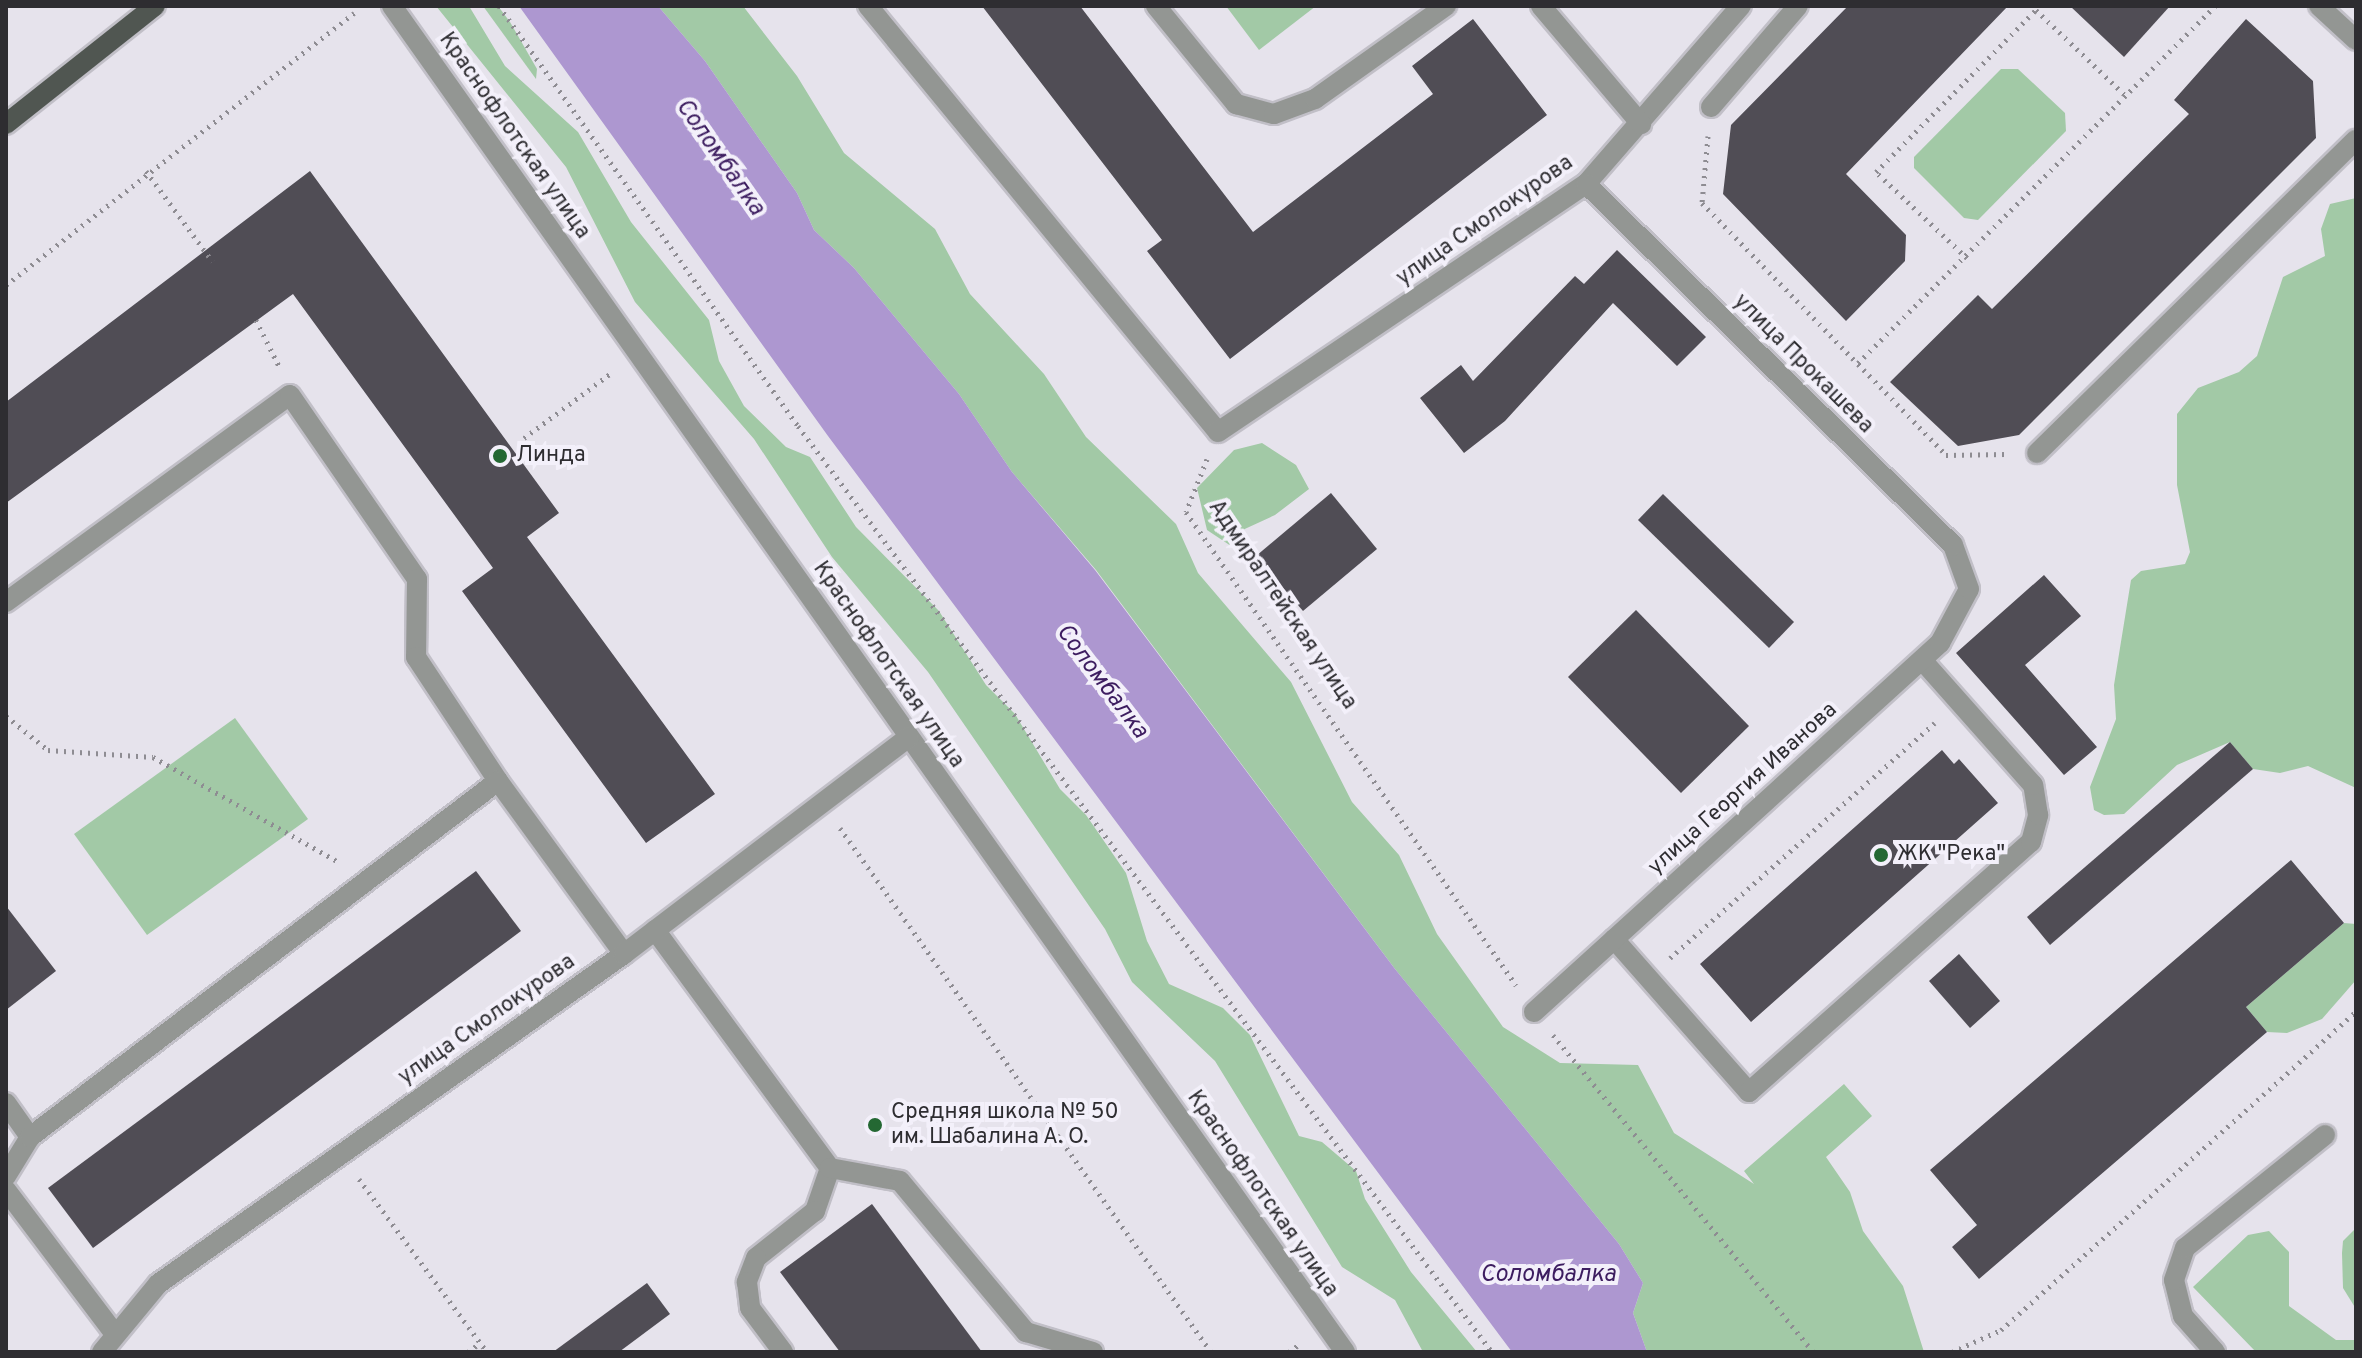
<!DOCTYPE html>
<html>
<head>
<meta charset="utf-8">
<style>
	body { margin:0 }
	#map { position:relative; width:2362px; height:1358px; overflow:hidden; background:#e6e3ec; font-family:Overpass,sans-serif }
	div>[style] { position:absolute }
	.green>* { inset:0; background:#a2c9a6 }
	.water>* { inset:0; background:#ad97d0 }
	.building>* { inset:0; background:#504d55 }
	.path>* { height:5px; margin-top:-2.5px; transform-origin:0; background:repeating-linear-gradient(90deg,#8e8c92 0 2px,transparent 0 8px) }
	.roads { filter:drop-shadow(2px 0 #c1bfc7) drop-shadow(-2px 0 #c1bfc7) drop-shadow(0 2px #c1bfc7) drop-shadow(0 -2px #c1bfc7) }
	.minor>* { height:20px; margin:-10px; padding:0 10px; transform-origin:10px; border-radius:10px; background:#939693 }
	.major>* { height:20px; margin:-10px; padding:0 10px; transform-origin:10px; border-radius:10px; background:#505651 }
	.dots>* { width:22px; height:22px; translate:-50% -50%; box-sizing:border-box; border:4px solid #f3f0fa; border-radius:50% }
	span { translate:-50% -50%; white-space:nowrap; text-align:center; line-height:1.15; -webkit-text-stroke:8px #f3f0fa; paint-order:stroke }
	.street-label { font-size:22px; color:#2e2d31 }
	.poi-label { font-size:22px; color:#2e2d31 }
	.left { translate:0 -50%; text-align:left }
	.water-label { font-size:24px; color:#3d1d60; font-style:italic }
	.frame { position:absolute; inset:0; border:8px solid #2e2d31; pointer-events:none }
</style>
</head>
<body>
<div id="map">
	<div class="green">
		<i style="clip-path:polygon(436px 6px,469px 6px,505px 66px,578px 132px,631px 222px,709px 320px,719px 361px,744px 406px,786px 447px,810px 457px,856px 527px,939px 611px,986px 685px,1015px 714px,1060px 789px,1086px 815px,1126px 873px,1147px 941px,1169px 984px,1223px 1008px,1250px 1035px,1299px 1136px,1322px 1142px,1356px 1171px,1365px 1199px,1411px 1272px,1477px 1352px,1423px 1352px,1395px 1300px,1342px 1267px,1215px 1061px,1132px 982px,1105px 929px,928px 672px,832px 557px,754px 439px,635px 302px,566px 167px)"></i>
		<i style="clip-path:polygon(483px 6px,498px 6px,510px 22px,537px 69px,536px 79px)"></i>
		<i style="clip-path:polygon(658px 6px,743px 6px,797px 76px,844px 153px,935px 229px,970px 294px,1044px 374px,1086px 437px,1176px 524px,1198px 573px,1291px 682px,1352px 802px,1399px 855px,1437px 934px,1503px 1027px,1560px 1063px,1638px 1065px,1674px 1133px,1754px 1184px,1744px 1171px,1844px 1084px,1872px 1116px,1826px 1157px,1850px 1192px,1863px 1231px,1903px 1286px,1924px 1352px,1647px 1352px,1633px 1313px,1643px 1283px,1619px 1244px,1395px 969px,1096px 570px,1012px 472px,959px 394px,854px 268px,814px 230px,797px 193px,705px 61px)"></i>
		<i style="clip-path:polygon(1226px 6px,1316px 6px,1259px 50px)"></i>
		<i style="clip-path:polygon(2001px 69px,2018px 69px,2065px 113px,2066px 131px,1978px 220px,1964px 218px,1914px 168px,1914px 157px)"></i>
		<i style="clip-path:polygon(2356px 198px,2356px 788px,2308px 766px,2280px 773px,2253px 769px,2230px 742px,2177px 765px,2124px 814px,2104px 815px,2094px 810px,2090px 787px,2116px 719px,2114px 685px,2131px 580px,2141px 571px,2185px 564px,2190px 552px,2177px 485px,2177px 414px,2198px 388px,2239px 372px,2257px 356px,2283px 277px,2325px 256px,2321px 229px,2330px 204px)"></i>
		<i style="clip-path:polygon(1262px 443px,1296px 465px,1309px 489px,1275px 515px,1236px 533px,1231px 546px,1207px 530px,1197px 488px,1234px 450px)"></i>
		<i style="clip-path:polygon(235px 718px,308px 819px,147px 935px,74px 834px)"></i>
		<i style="clip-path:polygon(2344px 923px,2356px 924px,2356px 980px,2322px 1019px,2287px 1033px,2267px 1032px,2246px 1007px)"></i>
		<i style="clip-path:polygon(2356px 1228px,2356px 1309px,2343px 1288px,2342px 1253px,2343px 1241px)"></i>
		<i style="clip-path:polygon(2269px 1231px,2289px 1252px,2289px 1306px,2336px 1340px,2356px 1340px,2356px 1352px,2256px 1352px,2193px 1287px,2248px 1235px)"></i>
	</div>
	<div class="water">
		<i style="clip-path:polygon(519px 6px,658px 6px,705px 61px,797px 193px,814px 230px,854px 268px,959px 394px,1012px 472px,1095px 570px,1395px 969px,1619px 1244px,1643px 1283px,1633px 1313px,1647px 1352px,1512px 1352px,828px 436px)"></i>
	</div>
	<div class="building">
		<i style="clip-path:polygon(982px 6px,1080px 6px,1253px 232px,1433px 94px,1412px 66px,1473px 19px,1547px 115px,1230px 359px,1147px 251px,1162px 240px)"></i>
		<i style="clip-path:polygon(1848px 6px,2008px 6px,1846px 174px,1906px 235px,1905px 261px,1846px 321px,1723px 194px,1731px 125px)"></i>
		<i style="clip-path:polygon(2070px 6px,2170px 6px,2124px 57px)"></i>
		<i style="clip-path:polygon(2246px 19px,2313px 81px,2316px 138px,2019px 435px,1958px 446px,1890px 382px,1978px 295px,1992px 309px,2189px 114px,2174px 100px)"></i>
		<i style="clip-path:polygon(310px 171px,559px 513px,527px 537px,715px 794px,646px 843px,462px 591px,493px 568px,293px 294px,6px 503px,6px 402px)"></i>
		<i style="clip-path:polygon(1617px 250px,1706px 337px,1677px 366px,1613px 303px,1505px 421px,1464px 453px,1420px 398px,1461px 365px,1473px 381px,1575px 276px,1584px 284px)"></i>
		<i style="clip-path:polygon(1331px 493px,1377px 549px,1303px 611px,1256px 556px)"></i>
		<i style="clip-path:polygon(1663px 494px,1794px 622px,1769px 648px,1638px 520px)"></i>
		<i style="clip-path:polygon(2044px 575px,2081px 616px,2025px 665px,2097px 747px,2064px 775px,1956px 653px)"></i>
		<i style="clip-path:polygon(1636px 610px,1749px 726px,1681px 793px,1568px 677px)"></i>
		<i style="clip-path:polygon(2230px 742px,2253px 769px,2050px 945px,2027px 917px)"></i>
		<i style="clip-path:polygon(1942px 750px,1954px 764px,1959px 759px,1998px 803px,1751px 1022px,1700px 964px)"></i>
		<i style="clip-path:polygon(2291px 860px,2344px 923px,2246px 1007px,2267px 1032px,1979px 1279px,1952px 1247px,1977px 1225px,1930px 1170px)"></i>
		<i style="clip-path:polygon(476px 871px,521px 931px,93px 1248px,48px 1188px)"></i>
		<i style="clip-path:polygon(6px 906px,56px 971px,6px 1010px)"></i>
		<i style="clip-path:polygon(1959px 954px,2000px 1001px,1970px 1028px,1929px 981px)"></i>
		<i style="clip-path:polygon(872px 1204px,982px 1352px,840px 1352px,780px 1272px)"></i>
		<i style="clip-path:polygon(647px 1283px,670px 1314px,619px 1352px,553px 1352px)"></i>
	</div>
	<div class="path">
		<i style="left:499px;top:6px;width:516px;rotate:54.55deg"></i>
		<i style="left:798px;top:426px;width:1157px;rotate:53.15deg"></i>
		<i style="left:1708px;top:136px;width:67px;rotate:95.1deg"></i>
		<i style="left:1702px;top:203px;width:351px;rotate:45.9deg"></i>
		<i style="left:1946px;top:455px;width:60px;rotate:-1deg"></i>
		<i style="left:146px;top:171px;width:112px;rotate:53.7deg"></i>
		<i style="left:1967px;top:258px;width:125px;rotate:-136.6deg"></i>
		<i style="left:1876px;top:172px;width:228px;rotate:-45.4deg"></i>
		<i style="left:2036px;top:10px;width:122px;rotate:43.7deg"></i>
		<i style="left:6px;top:285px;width:442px;rotate:-38deg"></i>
		<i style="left:256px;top:320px;width:54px;rotate:63.4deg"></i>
		<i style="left:1858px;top:363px;width:505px;rotate:-45deg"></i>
		<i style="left:524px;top:438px;width:107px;rotate:-36.7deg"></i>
		<i style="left:1207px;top:459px;width:57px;rotate:111.6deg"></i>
		<i style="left:1186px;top:512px;width:577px;rotate:55.1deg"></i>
		<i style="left:6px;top:716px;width:54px;rotate:39deg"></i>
		<i style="left:48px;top:750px;width:105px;rotate:3.8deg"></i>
		<i style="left:153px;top:757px;width:215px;rotate:29.5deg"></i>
		<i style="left:840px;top:828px;width:642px;rotate:54.7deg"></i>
		<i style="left:1670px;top:958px;width:354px;rotate:-41.6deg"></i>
		<i style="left:1553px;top:1035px;width:410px;rotate:50.6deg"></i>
		<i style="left:359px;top:1179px;width:215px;rotate:53.5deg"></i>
		<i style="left:468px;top:1352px;width:15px;rotate:-37deg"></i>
		<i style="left:1289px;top:1352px;width:15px;rotate:-37deg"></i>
		<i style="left:1952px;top:1352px;width:54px;rotate:-24.2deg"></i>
		<i style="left:2001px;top:1330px;width:477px;rotate:-41.9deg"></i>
	</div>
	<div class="roads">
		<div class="minor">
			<i style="left:392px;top:6px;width:1649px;rotate:54.7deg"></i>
			<i style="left:868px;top:6px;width:551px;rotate:50.59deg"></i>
			<i style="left:1218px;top:432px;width:444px;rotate:-34deg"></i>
			<i style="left:1586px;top:184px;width:236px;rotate:-49deg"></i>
			<i style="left:1156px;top:6px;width:127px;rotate:50.8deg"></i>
			<i style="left:1236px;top:104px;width:39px;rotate:15deg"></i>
			<i style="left:1274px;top:114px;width:44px;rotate:-20.1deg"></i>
			<i style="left:1315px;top:99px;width:161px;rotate:-35.4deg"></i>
			<i style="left:1541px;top:6px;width:155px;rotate:49.7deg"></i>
			<i style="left:2319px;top:6px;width:50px;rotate:42.6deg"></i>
			<i style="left:1711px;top:107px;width:133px;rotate:-49.3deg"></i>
			<i style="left:2037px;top:453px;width:447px;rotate:-44.5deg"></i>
			<i style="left:6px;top:602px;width:351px;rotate:-36.1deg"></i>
			<i style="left:290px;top:395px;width:224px;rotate:55.4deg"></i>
			<i style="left:417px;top:579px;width:78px;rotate:90.7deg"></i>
			<i style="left:416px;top:657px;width:149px;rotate:56.5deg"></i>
			<i style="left:655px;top:930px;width:295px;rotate:53.7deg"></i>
			<i style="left:830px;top:1168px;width:46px;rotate:109.2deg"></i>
			<i style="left:815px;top:1211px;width:75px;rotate:141.5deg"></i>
			<i style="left:756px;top:1258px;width:26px;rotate:111deg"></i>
			<i style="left:747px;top:1282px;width:26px;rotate:83deg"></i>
			<i style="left:750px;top:1308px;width:55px;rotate:53.1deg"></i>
			<i style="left:1614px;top:939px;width:204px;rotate:48.6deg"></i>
			<i style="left:1749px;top:1092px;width:377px;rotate:-41.6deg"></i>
			<i style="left:2031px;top:842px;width:28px;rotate:-75deg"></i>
			<i style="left:2038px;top:815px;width:30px;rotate:-99deg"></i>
			<i style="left:2033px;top:785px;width:167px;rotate:-131.6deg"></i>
			<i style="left:1534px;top:1012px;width:549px;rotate:-42.27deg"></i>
			<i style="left:1940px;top:643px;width:61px;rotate:-61.8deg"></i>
			<i style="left:1969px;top:589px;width:47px;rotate:-110deg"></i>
			<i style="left:1953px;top:545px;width:515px;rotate:-135.47deg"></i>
			<i style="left:6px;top:1103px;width:42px;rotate:54.8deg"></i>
			<i style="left:30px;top:1137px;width:46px;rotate:121.6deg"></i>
			<i style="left:30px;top:1137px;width:588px;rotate:-37.26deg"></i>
			<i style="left:498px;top:781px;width:214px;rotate:53.9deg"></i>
			<i style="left:830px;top:1168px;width:71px;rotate:10.5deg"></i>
			<i style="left:900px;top:1181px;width:197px;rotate:50.2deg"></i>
			<i style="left:1026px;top:1332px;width:70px;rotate:16.6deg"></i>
			<i style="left:6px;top:1190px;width:181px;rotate:52.9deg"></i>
			<i style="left:102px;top:1352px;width:88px;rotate:-50.5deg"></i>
			<i style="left:158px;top:1284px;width:571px;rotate:-35.3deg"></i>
			<i style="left:624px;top:954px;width:358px;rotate:-37.3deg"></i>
			<i style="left:2215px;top:1352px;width:48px;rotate:-131.6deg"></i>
			<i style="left:2183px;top:1316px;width:37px;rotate:-104deg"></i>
			<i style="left:2174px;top:1280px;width:34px;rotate:-71deg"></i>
			<i style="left:2185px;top:1248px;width:180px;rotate:-38.9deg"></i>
		</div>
		<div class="major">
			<i style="left:6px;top:124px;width:190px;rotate:-38.4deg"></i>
		</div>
	</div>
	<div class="dots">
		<i style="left:500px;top:456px;background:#246833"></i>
		<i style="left:1881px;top:855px;background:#246833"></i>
		<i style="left:875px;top:1125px;background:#246833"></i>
	</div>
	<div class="street-label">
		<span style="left:514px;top:136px;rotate:55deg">Краснофлотская улица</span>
		<span style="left:1485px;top:221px;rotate:-35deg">улица Смолокурова</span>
		<span style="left:1803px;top:364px;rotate:45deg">улица Прокашева</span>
		<span style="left:1282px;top:605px;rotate:56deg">Адмиралтейская улица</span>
		<span style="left:888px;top:665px;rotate:55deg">Краснофлотская улица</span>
		<span style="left:1743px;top:789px;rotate:-42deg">улица Георгия Иванова</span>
		<span style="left:487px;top:1020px;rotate:-35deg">улица Смолокурова</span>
		<span style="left:1262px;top:1194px;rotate:55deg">Краснофлотская улица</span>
	</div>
	<div class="poi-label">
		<span class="left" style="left:516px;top:456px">Линда</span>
		<span class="left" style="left:1897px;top:855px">ЖК "Река"</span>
		<span class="left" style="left:891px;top:1125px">Средняя школа № 50<br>им. Шабалина А. О.</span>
	</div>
	<div class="water-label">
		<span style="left:719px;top:158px;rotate:55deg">Соломбалка</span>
		<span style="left:1101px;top:682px;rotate:53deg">Соломбалка</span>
		<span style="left:1548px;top:1276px">Соломбалка</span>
	</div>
	<div class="frame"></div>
</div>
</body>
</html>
